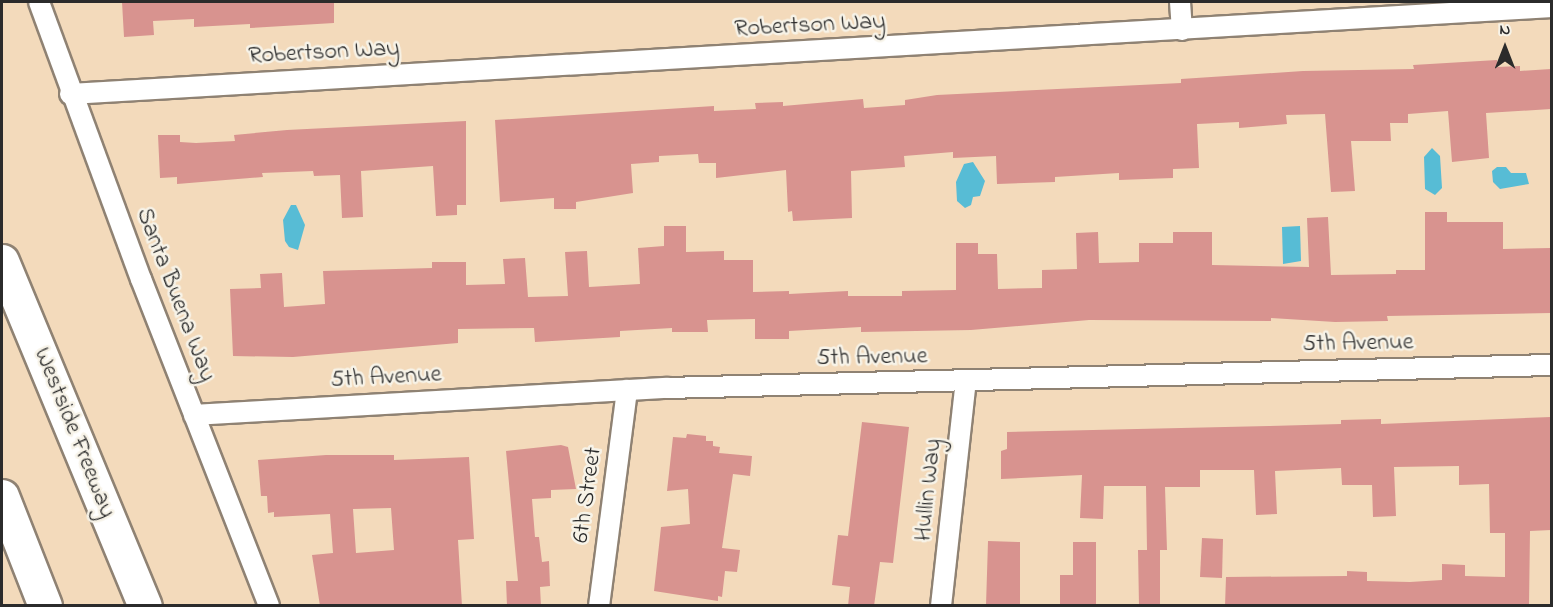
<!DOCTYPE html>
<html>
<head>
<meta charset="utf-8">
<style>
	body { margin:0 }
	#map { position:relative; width:1553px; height:607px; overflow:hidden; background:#f3dabb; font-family:"Indie Flower",sans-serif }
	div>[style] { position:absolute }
	.water>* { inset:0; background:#57bcd5 }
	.building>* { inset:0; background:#d8938f }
	.roads { filter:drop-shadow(2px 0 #8f8273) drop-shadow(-2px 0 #8f8273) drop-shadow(0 2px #8f8273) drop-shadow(0 -2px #8f8273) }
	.minor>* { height:20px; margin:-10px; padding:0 10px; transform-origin:10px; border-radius:10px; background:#fff }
	.motorway>* { height:33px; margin:-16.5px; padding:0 16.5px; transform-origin:16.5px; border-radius:16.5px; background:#fff }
	span { translate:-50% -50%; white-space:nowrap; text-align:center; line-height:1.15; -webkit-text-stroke:5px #f7f3e8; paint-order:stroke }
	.street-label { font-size:24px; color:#2b2b2b }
	.frame { position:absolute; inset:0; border:3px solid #2b2b2b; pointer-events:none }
	.north { position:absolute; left:1475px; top:18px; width:60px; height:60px; -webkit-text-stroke:4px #f7f3e8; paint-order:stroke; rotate:0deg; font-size:16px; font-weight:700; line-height:24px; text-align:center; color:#2b2b2b }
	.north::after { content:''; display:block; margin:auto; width:21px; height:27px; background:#2b2b2b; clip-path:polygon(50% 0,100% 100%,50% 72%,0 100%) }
</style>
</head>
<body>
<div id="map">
	<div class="water">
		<i style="clip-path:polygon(1432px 148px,1440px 156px,1442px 188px,1435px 195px,1425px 189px,1424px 157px)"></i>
		<i style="clip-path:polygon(973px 162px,985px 181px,980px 196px,973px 197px,971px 205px,965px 208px,957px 201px,956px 182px,964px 164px)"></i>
		<i style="clip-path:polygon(1497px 167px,1506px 167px,1511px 173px,1526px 173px,1529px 184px,1500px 189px,1493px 182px,1492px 171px)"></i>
		<i style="clip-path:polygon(291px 205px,296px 205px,305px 225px,298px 250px,289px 247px,285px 241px,283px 220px)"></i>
		<i style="clip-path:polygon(1300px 226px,1301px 261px,1283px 264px,1282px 227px)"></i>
	</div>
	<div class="building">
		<i style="clip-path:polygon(122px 2px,334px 2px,334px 23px,250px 28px,250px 24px,194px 27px,194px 19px,153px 21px,154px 35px,124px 37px)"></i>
		<i style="clip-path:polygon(1497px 60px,1497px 67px,1520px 66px,1520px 71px,1551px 69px,1551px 109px,1486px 113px,1489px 158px,1452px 162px,1448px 111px,1408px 114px,1408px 123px,1390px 123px,1391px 141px,1351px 141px,1355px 191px,1331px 192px,1325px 114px,1286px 115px,1287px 124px,1239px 128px,1239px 122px,1197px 124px,1199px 168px,1173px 169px,1173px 178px,1119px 180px,1119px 173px,1055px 177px,1055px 182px,997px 184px,996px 156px,953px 158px,953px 152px,904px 156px,905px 167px,851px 171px,852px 218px,793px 221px,792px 211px,788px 212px,786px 170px,716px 178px,716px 163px,699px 163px,698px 154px,659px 156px,659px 162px,631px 164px,633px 193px,576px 202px,576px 209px,554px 209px,554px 198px,500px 202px,495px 120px,714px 106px,714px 111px,756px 109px,755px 103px,783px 102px,783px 106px,863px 99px,864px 108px,905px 105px,905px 100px,937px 95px,1181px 83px,1181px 79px,1303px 71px,1414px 69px,1413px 65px)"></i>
		<i style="clip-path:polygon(466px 121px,466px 205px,457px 205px,457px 215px,436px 216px,433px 166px,361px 171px,363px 217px,342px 218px,340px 175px,314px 176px,313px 171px,262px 173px,263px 177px,177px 184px,177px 177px,160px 178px,158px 135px,180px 135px,180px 142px,196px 143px,235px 141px,234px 135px,287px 130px)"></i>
		<i style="clip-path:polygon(1425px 212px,1447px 212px,1447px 222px,1503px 222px,1503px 249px,1551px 248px,1551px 313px,1387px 316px,1388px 321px,1335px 322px,1271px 318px,1271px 321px,1089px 320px,971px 330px,861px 332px,861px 327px,789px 331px,789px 339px,755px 339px,755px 319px,707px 320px,708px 332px,672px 332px,672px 328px,620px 331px,620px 337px,535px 342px,534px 328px,458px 329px,458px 343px,293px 357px,233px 356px,230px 289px,261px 288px,260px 274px,282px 273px,284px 307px,325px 304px,323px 271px,432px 268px,432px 262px,466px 262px,466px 285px,505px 284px,503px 259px,525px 258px,528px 297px,568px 296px,565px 252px,587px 251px,589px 287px,640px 284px,638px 248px,664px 246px,664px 226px,686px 226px,686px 252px,724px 251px,724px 260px,753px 260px,753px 292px,789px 291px,789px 294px,848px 291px,848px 296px,902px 296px,902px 291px,956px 290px,956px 243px,978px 243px,978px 254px,997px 254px,998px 289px,1042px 288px,1042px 270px,1077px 269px,1076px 233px,1098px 232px,1099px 263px,1139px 262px,1139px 243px,1173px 243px,1173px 232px,1212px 232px,1212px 265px,1309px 267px,1307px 218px,1328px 217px,1331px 275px,1396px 274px,1396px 270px,1425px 270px)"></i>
		<i style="clip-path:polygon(1551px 417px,1551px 530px,1530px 531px,1529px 606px,1225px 606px,1226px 577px,1347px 576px,1347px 571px,1367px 572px,1367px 581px,1410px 582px,1442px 580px,1442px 564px,1465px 565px,1465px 576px,1505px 577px,1505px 533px,1490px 533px,1489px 484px,1459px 485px,1459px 466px,1394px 467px,1396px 516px,1373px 517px,1372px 485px,1342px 485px,1341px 468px,1275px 471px,1277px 514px,1256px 515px,1254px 470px,1200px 470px,1200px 487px,1165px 487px,1167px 550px,1160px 550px,1160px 606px,1139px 606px,1138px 550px,1147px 550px,1146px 486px,1104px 486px,1103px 519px,1080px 518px,1082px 475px,1001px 479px,1001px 451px,1007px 449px,1007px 432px,1269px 426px,1341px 424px,1341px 420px,1381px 419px,1381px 424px)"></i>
		<i style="clip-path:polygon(862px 422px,909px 427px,893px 563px,880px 562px,874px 606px,848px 606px,850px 587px,832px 585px,838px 535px,848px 536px)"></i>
		<i style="clip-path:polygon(687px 434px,706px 436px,706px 441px,713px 441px,713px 446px,720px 447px,719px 453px,752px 456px,750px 476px,733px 474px,722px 548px,740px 550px,737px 572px,725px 571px,722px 597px,718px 596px,718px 601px,654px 591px,661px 527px,690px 524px,688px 489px,667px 491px,673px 437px,686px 438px)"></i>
		<i style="clip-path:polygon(561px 445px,568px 447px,576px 489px,551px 490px,551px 498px,532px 499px,535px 537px,539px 537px,542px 562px,549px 561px,550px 586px,540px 587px,541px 606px,507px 606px,506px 581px,518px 581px,506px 451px)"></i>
		<i style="clip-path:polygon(evenodd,326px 455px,394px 455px,394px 460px,469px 457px,474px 539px,458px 540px,462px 606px,320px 606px,312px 555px,333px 553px,330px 514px,274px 517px,274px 512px,268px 513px,267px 496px,261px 496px,258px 460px,326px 455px,391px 508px,394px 550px,356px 553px,353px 509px,391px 508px)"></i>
		<i style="clip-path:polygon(1202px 538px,1223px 539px,1222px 578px,1200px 577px)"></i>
		<i style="clip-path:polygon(988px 541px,1020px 542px,1020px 606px,986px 606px)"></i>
		<i style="clip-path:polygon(1073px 542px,1096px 542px,1096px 606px,1060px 606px,1060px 575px,1073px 575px)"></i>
	</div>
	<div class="roads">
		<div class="minor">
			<i style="left:39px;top:2px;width:295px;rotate:69.8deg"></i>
			<i style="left:141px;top:279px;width:351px;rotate:68.6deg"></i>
			<i style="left:1180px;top:2px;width:28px;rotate:86deg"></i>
			<i style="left:70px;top:94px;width:1485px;rotate:-3.36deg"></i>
			<i style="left:194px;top:415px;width:473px;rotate:-3.3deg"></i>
			<i style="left:666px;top:388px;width:886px;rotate:-1.49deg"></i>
			<i style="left:599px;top:606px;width:218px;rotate:-82.6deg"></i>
			<i style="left:941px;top:606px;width:227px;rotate:-83.7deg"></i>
		</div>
		<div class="motorway">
			<i style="left:2px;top:261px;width:373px;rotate:67.5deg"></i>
			<i style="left:2px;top:496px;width:118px;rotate:68.6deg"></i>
		</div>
	</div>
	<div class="street-label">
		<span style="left:810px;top:26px;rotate:-3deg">Robertson Way</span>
		<span style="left:324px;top:53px;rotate:-3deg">Robertson Way</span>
		<span style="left:175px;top:295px;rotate:69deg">Santa Buena Way</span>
		<span style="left:1358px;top:344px;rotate:-1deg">5th Avenue</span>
		<span style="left:872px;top:358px;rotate:-1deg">5th Avenue</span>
		<span style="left:386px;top:378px;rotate:-3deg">5th Avenue</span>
		<span style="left:74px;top:433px;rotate:68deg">Westside Freeway</span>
		<span style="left:929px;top:490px;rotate:-84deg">Hullin Way</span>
		<span style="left:588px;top:495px;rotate:-82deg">6th Street</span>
	</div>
	<div class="frame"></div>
	<div class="north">N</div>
</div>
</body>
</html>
